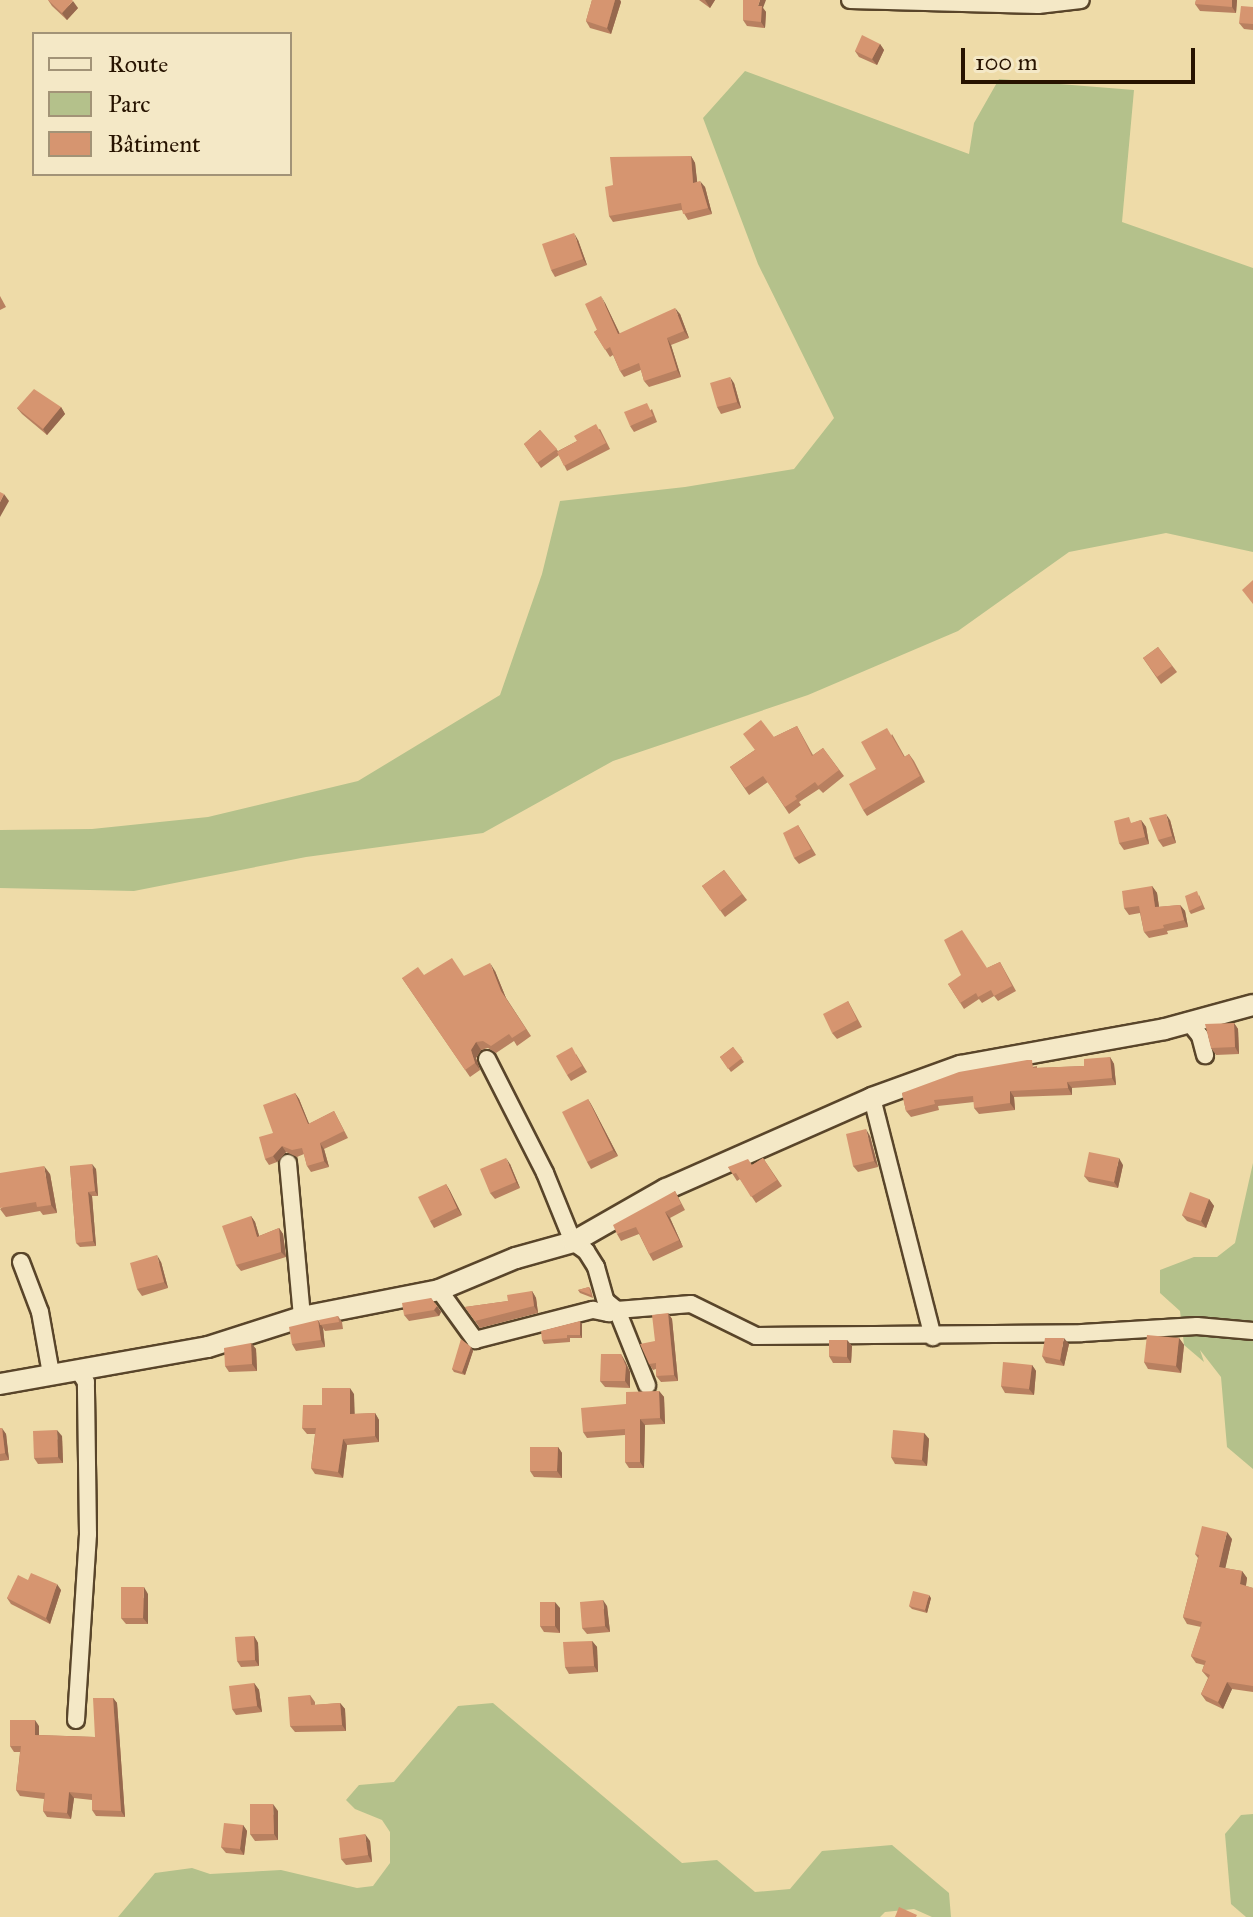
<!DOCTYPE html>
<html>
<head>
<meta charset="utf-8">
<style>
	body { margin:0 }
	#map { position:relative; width:1253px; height:1917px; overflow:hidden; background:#eedba8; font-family:"IM FELL Great Primer",serif }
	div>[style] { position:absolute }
	.green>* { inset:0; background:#b4c18b }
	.roads { filter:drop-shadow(2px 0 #59452a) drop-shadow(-2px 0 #59452a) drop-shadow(0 2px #59452a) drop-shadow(0 -2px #59452a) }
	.minor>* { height:16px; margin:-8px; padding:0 8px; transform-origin:8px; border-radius:8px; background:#f4e8c6 }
	.tertiary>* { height:20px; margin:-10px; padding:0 10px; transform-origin:10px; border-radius:10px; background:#f4e8c6 }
	.wall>* { inset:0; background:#b88060 }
	.shaded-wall>* { inset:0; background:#96684e }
	.building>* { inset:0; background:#d69570 }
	span { translate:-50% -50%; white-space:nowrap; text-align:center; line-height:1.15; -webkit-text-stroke:6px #f4e8c6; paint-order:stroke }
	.legend { position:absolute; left:32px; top:32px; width:260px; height:144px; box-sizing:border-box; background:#f4e8c6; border:2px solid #a29377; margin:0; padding:10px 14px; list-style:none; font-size:24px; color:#271300 }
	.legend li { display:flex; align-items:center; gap:16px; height:40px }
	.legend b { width:40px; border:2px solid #a29377 }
	.scale { position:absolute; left:961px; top:48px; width:234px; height:36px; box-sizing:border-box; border:4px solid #271300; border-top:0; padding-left:10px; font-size:24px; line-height:28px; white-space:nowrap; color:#271300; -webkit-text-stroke:6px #f4e8c6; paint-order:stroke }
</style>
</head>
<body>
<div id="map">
	<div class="green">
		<i style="clip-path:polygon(745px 71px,969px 154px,974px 123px,999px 79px,1134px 90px,1122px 222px,1253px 268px,1253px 552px,1166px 533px,1069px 552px,958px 631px,808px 695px,613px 761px,483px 833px,306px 857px,134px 891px,0 888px,0 830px,92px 829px,208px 817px,358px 781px,500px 695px,542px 574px,560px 501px,685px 487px,794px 469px,834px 418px,758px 264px,703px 118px)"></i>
		<i style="clip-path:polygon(1253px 1163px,1253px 1469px,1227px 1447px,1221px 1377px,1200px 1350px,1204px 1362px,1184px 1345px,1180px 1311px,1160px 1293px,1160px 1270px,1194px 1257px,1217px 1257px,1235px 1243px)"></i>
		<i style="clip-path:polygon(493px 1703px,682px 1863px,717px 1860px,755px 1892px,790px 1889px,822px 1851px,892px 1845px,949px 1893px,951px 1917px,932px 1917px,914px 1909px,885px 1912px,880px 1917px,118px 1917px,155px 1873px,192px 1868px,210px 1874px,281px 1870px,357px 1888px,373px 1886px,390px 1863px,390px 1832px,382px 1820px,355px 1809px,346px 1800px,359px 1785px,394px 1782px,458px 1706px)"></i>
		<i style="clip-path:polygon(1253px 1814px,1253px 1917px,1246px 1917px,1231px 1904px,1225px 1834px,1241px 1815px)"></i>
	</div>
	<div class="roads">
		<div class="minor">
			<i style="left:850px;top:0;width:188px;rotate:1.5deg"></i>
			<i style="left:1038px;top:5px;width:43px;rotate:-6.6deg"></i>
			<i style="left:1188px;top:1021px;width:19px;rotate:51deg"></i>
			<i style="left:1200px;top:1036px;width:20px;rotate:75deg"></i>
			<i style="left:487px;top:1059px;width:128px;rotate:63deg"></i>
			<i style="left:545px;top:1173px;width:74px;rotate:67.9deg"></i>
			<i style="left:573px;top:1242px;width:16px;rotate:35deg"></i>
			<i style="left:586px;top:1251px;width:19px;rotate:58deg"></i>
			<i style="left:596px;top:1267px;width:48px;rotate:74.2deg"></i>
			<i style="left:609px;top:1313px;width:11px;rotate:-100deg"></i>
			<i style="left:607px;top:1302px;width:13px;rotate:39deg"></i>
			<i style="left:617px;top:1310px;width:81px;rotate:68.2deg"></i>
			<i style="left:872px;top:1098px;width:247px;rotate:75.7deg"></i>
			<i style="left:288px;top:1163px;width:155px;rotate:84.8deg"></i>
			<i style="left:21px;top:1262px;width:53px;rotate:69.2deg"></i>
			<i style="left:40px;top:1312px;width:63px;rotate:79.9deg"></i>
			<i style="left:439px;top:1290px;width:62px;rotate:54.2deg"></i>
			<i style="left:475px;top:1340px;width:122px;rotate:-14.3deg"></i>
			<i style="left:593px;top:1310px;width:16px;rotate:11deg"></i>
			<i style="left:617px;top:1310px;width:74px;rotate:-4.6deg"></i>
			<i style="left:691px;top:1304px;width:72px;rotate:26.2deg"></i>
			<i style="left:756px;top:1336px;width:326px;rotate:-0.5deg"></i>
			<i style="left:1082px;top:1333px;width:115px;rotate:-3.5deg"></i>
			<i style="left:1197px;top:1326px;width:56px;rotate:5.1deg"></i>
			<i style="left:76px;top:1720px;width:186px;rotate:-86.3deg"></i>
			<i style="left:88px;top:1534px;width:152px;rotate:-90.8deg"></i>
			<i style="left:86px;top:1382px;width:14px;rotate:-124deg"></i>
		</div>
		<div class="tertiary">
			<i style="left:0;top:1384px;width:211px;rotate:-10.1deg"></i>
			<i style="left:208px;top:1347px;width:99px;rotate:-17.7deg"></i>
			<i style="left:302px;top:1317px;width:140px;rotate:-11.1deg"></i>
			<i style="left:439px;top:1290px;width:83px;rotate:-22.6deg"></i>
			<i style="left:516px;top:1258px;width:59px;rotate:-15.7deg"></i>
			<i style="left:573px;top:1242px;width:107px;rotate:-29.7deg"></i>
			<i style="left:666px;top:1189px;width:225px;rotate:-23.8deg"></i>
			<i style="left:872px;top:1098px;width:94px;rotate:-20deg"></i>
			<i style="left:960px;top:1066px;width:208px;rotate:-10.2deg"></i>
			<i style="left:1165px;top:1029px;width:91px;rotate:-15.3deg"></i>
		</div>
	</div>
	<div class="wall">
		<i style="clip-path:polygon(48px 0,78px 8px,67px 20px,52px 6px)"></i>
		<i style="clip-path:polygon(592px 0,620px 0,621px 2px,611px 34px,590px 28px,586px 21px)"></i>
		<i style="clip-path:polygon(699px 0,715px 0,710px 8px)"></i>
		<i style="clip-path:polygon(1196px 0,1237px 0,1236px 13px,1200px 11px,1195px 4px)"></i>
		<i style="clip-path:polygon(1253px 7px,1253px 30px,1244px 29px,1239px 23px)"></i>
		<i style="clip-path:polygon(763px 8px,766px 12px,765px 28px,747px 26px,743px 20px)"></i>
		<i style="clip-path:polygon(880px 44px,884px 50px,877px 65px,859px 57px,855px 51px)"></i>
		<i style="clip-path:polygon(691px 156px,695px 163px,697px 182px,705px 187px,712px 214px,688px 220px,682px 210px,613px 222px,609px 216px,613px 185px)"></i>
		<i style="clip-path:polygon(578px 240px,587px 265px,555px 277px,551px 270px)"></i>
		<i style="clip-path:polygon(0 296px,6px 307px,0 310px)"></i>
		<i style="clip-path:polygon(605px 303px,620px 334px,680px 314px,689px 338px,671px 345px,681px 377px,649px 387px,644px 381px,641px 370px,624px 377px,620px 371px,613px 355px,610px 357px,594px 332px,597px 330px)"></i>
		<i style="clip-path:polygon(734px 383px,741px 408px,721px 414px,717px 407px)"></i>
		<i style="clip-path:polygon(61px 407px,65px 414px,47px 435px,22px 414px,17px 408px)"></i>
		<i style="clip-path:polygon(652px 409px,657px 422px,634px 432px,630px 426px)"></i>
		<i style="clip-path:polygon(600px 429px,610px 449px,567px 471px,559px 455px,541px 468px,524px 444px,540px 430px,558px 451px)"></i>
		<i style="clip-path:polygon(1158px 647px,1177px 672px,1161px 684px,1143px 658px)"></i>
		<i style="clip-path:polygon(797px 726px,813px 755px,823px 748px,844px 776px,823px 793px,819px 789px,799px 802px,801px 805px,789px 814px,768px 782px,749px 795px,730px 767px,774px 737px)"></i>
		<i style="clip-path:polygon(892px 734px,905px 757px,909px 754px,914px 761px,925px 782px,867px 816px,863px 810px,876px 769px)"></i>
		<i style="clip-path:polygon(1141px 820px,1146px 827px,1149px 844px,1124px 850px,1119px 843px,1133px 823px)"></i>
		<i style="clip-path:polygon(1170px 820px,1176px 843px,1163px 847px,1158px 840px)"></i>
		<i style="clip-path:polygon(798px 825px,816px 855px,799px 864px,794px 858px)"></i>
		<i style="clip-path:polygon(724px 870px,747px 900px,725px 917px,702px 886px)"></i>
		<i style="clip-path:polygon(1152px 886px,1157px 893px,1159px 907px,1180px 905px,1185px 911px,1188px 927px,1167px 931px,1168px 934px,1149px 938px,1144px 932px,1140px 913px,1129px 915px,1124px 908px)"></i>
		<i style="clip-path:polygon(1199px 895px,1205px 909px,1191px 914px,1189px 911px)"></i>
		<i style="clip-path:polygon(1000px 962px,1016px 991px,998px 1001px,994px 996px,982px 1003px,979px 999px,964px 1009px,948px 984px,987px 968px)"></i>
		<i style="clip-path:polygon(495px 971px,506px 998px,531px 1036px,517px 1046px,514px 1041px,496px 1053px,488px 1048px,481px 1050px,476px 1058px,480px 1070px,470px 1077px,402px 978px,424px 975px,464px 976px)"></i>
		<i style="clip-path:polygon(848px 1001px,862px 1027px,837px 1039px,832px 1033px)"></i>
		<i style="clip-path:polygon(1234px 1023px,1238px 1029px,1239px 1054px,1216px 1055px,1211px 1048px)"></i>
		<i style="clip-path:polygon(733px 1047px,744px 1062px,731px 1072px,720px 1057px)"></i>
		<i style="clip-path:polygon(576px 1054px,587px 1072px,571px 1081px,567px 1075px)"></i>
		<i style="clip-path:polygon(1110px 1057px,1114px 1064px,1116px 1085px,1072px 1088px,1072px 1095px,1014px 1097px,1015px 1110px,979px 1114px,974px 1108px,974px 1102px,938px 1106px,939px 1110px,911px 1117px,906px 1111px,902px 1093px,1037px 1066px,1037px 1068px,1084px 1066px)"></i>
		<i style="clip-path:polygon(295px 1093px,299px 1099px,309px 1124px,334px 1111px,348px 1138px,324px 1149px,329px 1167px,311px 1172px,307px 1166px,304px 1154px,297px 1157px,286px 1152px,277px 1162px,269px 1165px,265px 1159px,273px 1133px)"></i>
		<i style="clip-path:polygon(588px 1099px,592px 1106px,618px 1156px,591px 1169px,587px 1162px)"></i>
		<i style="clip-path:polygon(870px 1136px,878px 1167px,858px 1172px,853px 1166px)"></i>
		<i style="clip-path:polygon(763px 1158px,782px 1186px,756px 1203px,740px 1179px,737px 1181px,728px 1167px,752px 1165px)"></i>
		<i style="clip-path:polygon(510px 1164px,520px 1188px,495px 1199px,490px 1193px)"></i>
		<i style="clip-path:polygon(1123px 1165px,1118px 1188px,1089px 1182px,1084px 1176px)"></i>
		<i style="clip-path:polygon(70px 1166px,96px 1169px,98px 1196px,92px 1196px,96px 1246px,80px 1247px,76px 1243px)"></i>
		<i style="clip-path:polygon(50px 1174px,57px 1213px,43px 1215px,40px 1211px,6px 1217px,0 1209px)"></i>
		<i style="clip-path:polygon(446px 1184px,450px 1191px,462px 1215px,434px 1228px,430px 1221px)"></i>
		<i style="clip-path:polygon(675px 1191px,685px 1210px,670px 1218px,683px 1247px,653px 1261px,649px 1254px,639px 1234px,621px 1241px,617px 1234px)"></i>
		<i style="clip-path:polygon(1209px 1199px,1214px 1206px,1206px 1228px,1187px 1221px,1182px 1215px)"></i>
		<i style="clip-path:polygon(251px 1216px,255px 1222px,259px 1236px,279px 1228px,283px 1234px,286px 1257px,241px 1271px,236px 1265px)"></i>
		<i style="clip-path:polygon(161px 1262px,168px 1288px,142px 1296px,137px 1289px)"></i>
		<i style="clip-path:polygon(589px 1287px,591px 1290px,593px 1298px,580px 1293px,578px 1290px)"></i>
		<i style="clip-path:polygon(532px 1291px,536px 1298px,538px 1313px,480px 1328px,465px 1307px,508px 1301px)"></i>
		<i style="clip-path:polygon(431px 1298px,441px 1312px,439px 1316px,409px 1321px,404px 1315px)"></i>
		<i style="clip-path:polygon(668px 1313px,672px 1319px,678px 1381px,661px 1382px,656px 1376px,656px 1369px,653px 1370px,649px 1364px,655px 1341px)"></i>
		<i style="clip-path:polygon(338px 1316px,342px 1322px,343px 1329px,325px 1331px,323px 1328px,325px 1347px,296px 1351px,292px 1344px,318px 1320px,320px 1323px)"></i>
		<i style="clip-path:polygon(582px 1324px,582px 1338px,570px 1338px,570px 1342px,544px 1344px,542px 1340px)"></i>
		<i style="clip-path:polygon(1179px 1338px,1184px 1345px,1181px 1373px,1148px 1369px,1144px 1362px)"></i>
		<i style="clip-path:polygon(847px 1340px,852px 1346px,851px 1363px,833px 1363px,829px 1356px)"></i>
		<i style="clip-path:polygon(251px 1343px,256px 1349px,257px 1371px,229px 1372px,225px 1366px)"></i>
		<i style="clip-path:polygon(1069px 1344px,1064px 1366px,1046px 1363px,1042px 1356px)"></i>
		<i style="clip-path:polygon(471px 1347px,473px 1351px,465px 1375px,454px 1372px,452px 1369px)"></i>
		<i style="clip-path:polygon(625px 1361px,630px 1372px,630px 1388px,605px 1387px,600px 1381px)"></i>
		<i style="clip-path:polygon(1032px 1365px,1036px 1371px,1034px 1395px,1005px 1393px,1001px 1386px)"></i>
		<i style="clip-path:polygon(659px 1391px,664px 1397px,665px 1424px,645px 1425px,644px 1468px,629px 1468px,625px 1462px,625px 1435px,587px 1438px,583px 1432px,626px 1404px)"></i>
		<i style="clip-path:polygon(354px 1394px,354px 1414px,375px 1413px,379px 1420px,379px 1442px,347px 1445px,343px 1478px,315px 1474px,311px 1468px,315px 1434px,307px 1434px,302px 1428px,322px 1405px)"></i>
		<i style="clip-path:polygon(0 1428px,6px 1434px,9px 1460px,0 1461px)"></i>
		<i style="clip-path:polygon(924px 1433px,929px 1439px,927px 1466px,895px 1464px,891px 1457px)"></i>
		<i style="clip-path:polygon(62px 1436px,63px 1463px,38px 1464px,34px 1458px)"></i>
		<i style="clip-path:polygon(558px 1447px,562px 1453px,562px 1478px,534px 1477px,530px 1471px)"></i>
		<i style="clip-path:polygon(1232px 1539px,1225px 1568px,1242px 1571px,1247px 1578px,1246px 1586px,1253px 1588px,1253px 1692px,1232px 1689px,1223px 1709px,1206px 1701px,1201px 1694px,1208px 1678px,1202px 1671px,1204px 1665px,1196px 1663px,1191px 1656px,1201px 1627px,1187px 1624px,1183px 1617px,1198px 1558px,1195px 1554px)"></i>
		<i style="clip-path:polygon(28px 1580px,61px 1590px,50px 1624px,11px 1604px,7px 1598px)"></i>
		<i style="clip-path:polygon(148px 1594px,148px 1624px,126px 1624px,121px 1618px)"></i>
		<i style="clip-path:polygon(931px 1598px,927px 1613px,912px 1609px,909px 1606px)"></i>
		<i style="clip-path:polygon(607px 1606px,610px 1632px,587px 1634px,582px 1628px)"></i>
		<i style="clip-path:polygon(560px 1608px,560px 1633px,544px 1632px,540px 1626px)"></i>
		<i style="clip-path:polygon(254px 1636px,258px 1643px,259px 1666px,241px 1667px,237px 1661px)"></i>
		<i style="clip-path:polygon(592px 1641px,597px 1647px,598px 1672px,569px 1674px,565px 1667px)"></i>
		<i style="clip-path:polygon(254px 1683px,259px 1690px,262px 1712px,236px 1715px,232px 1709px)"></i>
		<i style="clip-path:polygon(310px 1695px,315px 1702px,315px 1705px,340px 1703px,345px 1709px,346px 1731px,295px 1732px,290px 1726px)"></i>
		<i style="clip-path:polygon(113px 1698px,117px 1703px,125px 1817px,96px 1816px,92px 1810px,92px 1800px,74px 1798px,71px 1819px,47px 1817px,43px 1811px,44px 1799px,20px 1796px,16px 1790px,20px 1752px,14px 1752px,10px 1746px,39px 1726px,39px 1735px,95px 1737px)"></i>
		<i style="clip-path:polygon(278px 1811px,278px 1840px,255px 1841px,250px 1834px)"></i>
		<i style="clip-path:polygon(243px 1825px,247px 1831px,244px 1855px,226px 1853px,221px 1847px)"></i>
		<i style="clip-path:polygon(370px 1841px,372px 1862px,346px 1865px,341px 1859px)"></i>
	</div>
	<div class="shaded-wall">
		<i style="clip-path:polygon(615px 0,620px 0,621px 2px,611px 34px,607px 28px)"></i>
		<i style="clip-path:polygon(705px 0,715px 0,710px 8px)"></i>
		<i style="clip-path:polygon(760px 0,766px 0,763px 8px,766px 12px,765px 28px,761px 22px,758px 6px)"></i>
		<i style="clip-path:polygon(1232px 0,1237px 0,1236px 13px,1232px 7px)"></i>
		<i style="clip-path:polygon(73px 1px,78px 8px,67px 20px,62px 13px)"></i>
		<i style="clip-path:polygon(880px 44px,884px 50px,877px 65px,872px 59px)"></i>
		<i style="clip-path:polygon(691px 156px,695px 163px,698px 189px,693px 183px)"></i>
		<i style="clip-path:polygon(700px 181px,705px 187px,712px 214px,708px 208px)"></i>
		<i style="clip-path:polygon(574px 233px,578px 240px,587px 265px,583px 259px)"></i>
		<i style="clip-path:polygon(601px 296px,605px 303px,623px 341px,618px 334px)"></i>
		<i style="clip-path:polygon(675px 308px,680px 314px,689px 338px,684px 331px)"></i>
		<i style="clip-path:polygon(667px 338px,671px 345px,681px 377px,677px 370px)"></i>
		<i style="clip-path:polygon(730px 377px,734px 383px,741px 408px,737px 402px)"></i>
		<i style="clip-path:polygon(61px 407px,65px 414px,47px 435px,43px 429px)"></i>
		<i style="clip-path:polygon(4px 494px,9px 501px,0 517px,0 502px)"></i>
		<i style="clip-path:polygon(1166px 814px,1170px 820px,1176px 843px,1172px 836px)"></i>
		<i style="clip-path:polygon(1141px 820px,1146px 827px,1149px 844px,1145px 837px)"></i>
		<i style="clip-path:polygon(1152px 886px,1157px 893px,1160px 914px,1155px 907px)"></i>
		<i style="clip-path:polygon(1180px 905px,1185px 911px,1188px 927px,1184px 920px)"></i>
		<i style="clip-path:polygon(490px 963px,495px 971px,506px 998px,531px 1036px,501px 991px)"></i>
		<i style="clip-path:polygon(1234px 1023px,1238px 1029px,1239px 1054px,1235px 1047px)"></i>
		<i style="clip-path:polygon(476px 1042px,481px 1050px,476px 1058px,480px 1070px,475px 1063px,471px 1050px)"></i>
		<i style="clip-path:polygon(1110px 1057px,1114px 1064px,1116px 1085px,1112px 1078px)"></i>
		<i style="clip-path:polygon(1067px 1082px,1072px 1088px,1072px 1095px,1068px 1088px)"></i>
		<i style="clip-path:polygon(1010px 1091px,1014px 1097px,1015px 1110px,1010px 1103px)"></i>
		<i style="clip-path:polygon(295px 1093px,299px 1099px,312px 1131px,308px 1124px)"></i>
		<i style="clip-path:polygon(588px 1099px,592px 1106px,618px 1156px,613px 1150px)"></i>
		<i style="clip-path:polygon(866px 1129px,870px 1136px,878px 1167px,874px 1161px)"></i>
		<i style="clip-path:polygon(320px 1143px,324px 1149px,329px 1167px,324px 1161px)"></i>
		<i style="clip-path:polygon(282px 1146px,286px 1152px,277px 1162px,273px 1156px)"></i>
		<i style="clip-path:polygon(506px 1158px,510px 1164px,520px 1188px,516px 1182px)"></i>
		<i style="clip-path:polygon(1119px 1158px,1123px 1165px,1118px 1188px,1114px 1182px)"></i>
		<i style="clip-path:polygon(92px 1164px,96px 1169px,98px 1196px,95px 1191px)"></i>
		<i style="clip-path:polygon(44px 1166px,50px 1174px,57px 1213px,51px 1205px)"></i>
		<i style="clip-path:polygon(446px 1184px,450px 1191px,462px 1215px,457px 1208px)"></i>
		<i style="clip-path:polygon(88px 1192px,92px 1196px,96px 1246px,93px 1241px)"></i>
		<i style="clip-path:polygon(1209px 1199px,1214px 1206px,1206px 1228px,1201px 1221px)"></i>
		<i style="clip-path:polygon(665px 1212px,670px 1218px,683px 1247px,679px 1240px)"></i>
		<i style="clip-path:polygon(251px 1216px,255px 1222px,261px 1242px,257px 1237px)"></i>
		<i style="clip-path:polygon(279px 1228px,283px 1234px,286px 1257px,281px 1252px)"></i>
		<i style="clip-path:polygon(157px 1255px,161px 1262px,168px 1288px,164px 1282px)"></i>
		<i style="clip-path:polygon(532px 1291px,536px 1298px,538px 1313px,534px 1306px)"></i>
		<i style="clip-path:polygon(437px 1306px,441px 1312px,439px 1316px,434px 1310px)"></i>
		<i style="clip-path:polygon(668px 1313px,672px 1319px,678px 1381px,674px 1375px)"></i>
		<i style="clip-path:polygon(318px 1320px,323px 1328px,325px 1347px,321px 1340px)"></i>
		<i style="clip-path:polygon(580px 1321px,582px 1324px,582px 1338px,580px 1335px)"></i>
		<i style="clip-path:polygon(1064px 1338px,1069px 1344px,1064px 1366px,1060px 1360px)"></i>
		<i style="clip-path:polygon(1179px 1338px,1184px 1345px,1181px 1373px,1176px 1366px)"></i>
		<i style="clip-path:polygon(847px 1340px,852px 1346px,851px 1363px,847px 1357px)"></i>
		<i style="clip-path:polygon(251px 1343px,256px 1349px,257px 1371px,252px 1364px)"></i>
		<i style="clip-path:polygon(471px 1347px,473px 1351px,465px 1375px,462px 1372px)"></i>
		<i style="clip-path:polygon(621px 1354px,625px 1361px,630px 1372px,630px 1388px,625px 1381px)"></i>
		<i style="clip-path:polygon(1032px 1365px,1036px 1371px,1034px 1395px,1029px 1389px)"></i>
		<i style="clip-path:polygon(350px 1388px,354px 1394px,355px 1420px,350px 1414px)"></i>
		<i style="clip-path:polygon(659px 1391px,664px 1397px,665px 1424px,660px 1418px)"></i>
		<i style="clip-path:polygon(375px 1413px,379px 1420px,379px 1442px,375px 1436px)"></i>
		<i style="clip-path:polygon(640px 1419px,645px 1425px,644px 1468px,640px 1462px)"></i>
		<i style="clip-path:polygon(2px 1428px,6px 1434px,9px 1460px,5px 1453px)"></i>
		<i style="clip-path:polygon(57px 1430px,62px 1436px,63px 1463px,58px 1457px)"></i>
		<i style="clip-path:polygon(924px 1433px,929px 1439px,927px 1466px,922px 1460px)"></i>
		<i style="clip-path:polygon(343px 1439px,347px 1445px,343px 1478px,338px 1472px)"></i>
		<i style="clip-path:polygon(558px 1447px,562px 1453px,562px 1478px,557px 1471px)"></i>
		<i style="clip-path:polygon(1227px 1532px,1232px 1539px,1224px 1574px,1219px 1567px)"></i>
		<i style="clip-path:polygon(1242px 1571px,1247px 1578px,1245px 1591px,1240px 1584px)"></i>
		<i style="clip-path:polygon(57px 1584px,61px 1590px,50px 1624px,46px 1618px)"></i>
		<i style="clip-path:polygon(144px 1587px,148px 1594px,148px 1624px,143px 1618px)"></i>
		<i style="clip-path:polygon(929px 1595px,931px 1598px,927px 1613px,925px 1610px)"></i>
		<i style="clip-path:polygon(603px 1600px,607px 1606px,610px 1632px,605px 1626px)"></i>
		<i style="clip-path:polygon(555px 1602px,560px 1608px,560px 1633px,555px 1626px)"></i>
		<i style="clip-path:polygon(254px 1636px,258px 1643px,259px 1666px,255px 1660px)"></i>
		<i style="clip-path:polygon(592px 1641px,597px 1647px,598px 1672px,594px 1666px)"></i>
		<i style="clip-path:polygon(1227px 1682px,1232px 1689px,1223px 1709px,1218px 1702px)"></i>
		<i style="clip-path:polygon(254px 1683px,259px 1690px,262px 1712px,257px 1706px)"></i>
		<i style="clip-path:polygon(113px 1698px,117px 1703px,125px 1817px,121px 1811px)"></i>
		<i style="clip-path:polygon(340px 1703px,345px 1709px,346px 1731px,342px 1725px)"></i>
		<i style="clip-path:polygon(35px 1720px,39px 1726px,39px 1741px,35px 1735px)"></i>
		<i style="clip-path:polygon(69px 1792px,74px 1798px,71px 1819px,67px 1813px)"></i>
		<i style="clip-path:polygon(273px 1804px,278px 1811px,278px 1840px,274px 1834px)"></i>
		<i style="clip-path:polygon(243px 1825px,247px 1831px,244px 1855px,240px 1849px)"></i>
		<i style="clip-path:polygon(365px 1834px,370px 1841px,372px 1862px,368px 1855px)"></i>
	</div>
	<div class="building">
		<i style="clip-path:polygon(48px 0,72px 0,73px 1px,62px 13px)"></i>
		<i style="clip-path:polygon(592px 0,615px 0,607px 28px,586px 21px)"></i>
		<i style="clip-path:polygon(743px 0,760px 0,758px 6px,762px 6px,761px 22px,743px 20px)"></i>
		<i style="clip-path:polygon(1196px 0,1232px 0,1232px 7px,1195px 4px)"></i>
		<i style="clip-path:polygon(1241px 6px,1253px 7px,1253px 24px,1239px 23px)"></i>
		<i style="clip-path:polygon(862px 35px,880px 44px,872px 59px,855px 51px)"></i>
		<i style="clip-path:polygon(691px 156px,693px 183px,700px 181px,708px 208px,683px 214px,681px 203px,609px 216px,605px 187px,613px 185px,610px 157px)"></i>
		<i style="clip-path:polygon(574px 233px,583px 259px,551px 270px,542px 244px)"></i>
		<i style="clip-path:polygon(601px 296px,618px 334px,675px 308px,684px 331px,667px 338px,677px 370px,644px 381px,639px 363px,620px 371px,610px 347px,605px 350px,594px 332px,597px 330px,585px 304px)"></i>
		<i style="clip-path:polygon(730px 377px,737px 402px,717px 407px,710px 383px)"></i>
		<i style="clip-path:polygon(34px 389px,61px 407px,43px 429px,17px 408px)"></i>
		<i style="clip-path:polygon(647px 403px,653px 416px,630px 426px,624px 412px)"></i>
		<i style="clip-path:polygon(596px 424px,606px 443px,564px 466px,557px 452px,577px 441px,574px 436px)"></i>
		<i style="clip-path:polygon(540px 430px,557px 449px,537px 463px,524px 444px)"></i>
		<i style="clip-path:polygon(0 492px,4px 494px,0 502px)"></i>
		<i style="clip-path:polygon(1253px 580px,1253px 604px,1242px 590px)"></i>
		<i style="clip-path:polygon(1158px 647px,1172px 666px,1157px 677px,1143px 658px)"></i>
		<i style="clip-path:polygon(761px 720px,774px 737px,797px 726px,812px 756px,823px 748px,839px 770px,818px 786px,815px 782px,795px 796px,797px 799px,785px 807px,763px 776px,745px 788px,730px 767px,755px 750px,743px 734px)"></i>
		<i style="clip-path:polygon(887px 728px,904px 757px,909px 754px,920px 776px,863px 810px,849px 784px,876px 769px,861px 742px)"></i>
		<i style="clip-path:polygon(1166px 814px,1172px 836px,1158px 840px,1149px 818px)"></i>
		<i style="clip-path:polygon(1129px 817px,1131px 823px,1141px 820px,1145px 837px,1119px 843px,1114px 821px)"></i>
		<i style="clip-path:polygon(798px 825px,811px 849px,794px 858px,783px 833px)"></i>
		<i style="clip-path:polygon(724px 870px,742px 894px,720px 911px,702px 886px)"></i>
		<i style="clip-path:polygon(1152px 886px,1155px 907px,1180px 905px,1184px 920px,1163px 925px,1164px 928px,1144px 932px,1139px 906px,1124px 908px,1122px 891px)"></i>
		<i style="clip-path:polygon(1197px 891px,1202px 905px,1189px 911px,1185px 896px)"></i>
		<i style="clip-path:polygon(962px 930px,987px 968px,1000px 962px,1012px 986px,994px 996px,991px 990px,978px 997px,976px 993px,960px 1003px,948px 984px,961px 975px,944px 940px)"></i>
		<i style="clip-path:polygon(452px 958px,464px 976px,490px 963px,501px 991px,526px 1029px,512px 1038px,509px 1034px,491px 1046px,483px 1041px,476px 1042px,471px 1050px,475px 1063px,465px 1070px,402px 978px,418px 967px,424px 975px)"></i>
		<i style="clip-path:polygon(848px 1001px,857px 1020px,832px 1033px,823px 1014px)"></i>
		<i style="clip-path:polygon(1234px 1023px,1235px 1047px,1211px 1048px,1205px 1024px)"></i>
		<i style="clip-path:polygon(572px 1047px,582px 1066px,567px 1075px,556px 1056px)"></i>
		<i style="clip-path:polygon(733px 1047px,742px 1058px,728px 1069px,720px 1057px)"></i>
		<i style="clip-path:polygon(1110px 1057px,1112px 1078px,1067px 1082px,1068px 1088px,1010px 1091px,1010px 1103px,974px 1108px,973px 1096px,934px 1100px,935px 1104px,906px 1111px,902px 1093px,959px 1072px,1027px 1060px,1032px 1060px,1033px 1068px,1084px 1066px,1084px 1059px)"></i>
		<i style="clip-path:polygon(295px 1093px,308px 1124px,334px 1111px,344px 1131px,320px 1143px,324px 1161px,307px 1166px,302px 1148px,292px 1150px,282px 1146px,273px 1156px,265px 1159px,259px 1137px,273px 1133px,263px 1105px)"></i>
		<i style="clip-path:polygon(588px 1099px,613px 1150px,587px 1162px,562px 1112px)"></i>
		<i style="clip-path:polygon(866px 1129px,874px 1161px,853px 1166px,846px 1134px)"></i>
		<i style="clip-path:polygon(1089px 1152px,1119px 1158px,1114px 1182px,1084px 1176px)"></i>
		<i style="clip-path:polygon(506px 1158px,516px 1182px,490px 1193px,480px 1169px)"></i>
		<i style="clip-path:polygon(763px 1158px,777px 1180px,751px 1197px,736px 1173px,733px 1174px,728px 1167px,748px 1159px,752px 1165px)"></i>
		<i style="clip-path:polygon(92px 1164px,95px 1191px,88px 1192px,93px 1241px,76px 1243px,70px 1166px)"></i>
		<i style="clip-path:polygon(44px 1166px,51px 1205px,37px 1207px,36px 1202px,0 1208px,0 1173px)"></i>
		<i style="clip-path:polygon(446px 1184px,457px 1208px,430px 1221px,418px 1197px)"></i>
		<i style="clip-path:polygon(675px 1191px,681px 1204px,665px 1212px,679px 1240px,649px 1254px,636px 1227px,617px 1234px,613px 1225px)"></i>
		<i style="clip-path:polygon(1190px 1192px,1209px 1199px,1201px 1221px,1182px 1215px)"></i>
		<i style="clip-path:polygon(251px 1216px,257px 1237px,279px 1228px,281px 1252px,236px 1265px,222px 1226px)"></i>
		<i style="clip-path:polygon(157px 1255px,164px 1282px,137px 1289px,130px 1263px)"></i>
		<i style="clip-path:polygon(589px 1287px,591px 1295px,578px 1290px)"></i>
		<i style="clip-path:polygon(532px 1291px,534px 1306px,475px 1321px,465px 1307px,508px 1301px,507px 1295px)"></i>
		<i style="clip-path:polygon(431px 1298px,437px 1306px,434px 1310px,404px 1315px,402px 1303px)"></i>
		<i style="clip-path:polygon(668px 1313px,674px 1375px,656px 1376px,656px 1363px,649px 1364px,640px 1344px,655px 1341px,652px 1315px)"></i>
		<i style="clip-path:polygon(338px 1316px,339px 1322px,320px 1325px,319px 1320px)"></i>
		<i style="clip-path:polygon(318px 1320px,321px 1340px,292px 1344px,289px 1327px)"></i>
		<i style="clip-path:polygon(580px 1321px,580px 1335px,567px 1335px,567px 1338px,542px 1340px,541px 1331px)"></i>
		<i style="clip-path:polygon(1147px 1335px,1179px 1338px,1176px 1366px,1144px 1362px)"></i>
		<i style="clip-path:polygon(1045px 1338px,1064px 1338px,1060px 1360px,1042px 1356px)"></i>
		<i style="clip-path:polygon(461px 1339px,471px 1347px,462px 1372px,452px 1369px)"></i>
		<i style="clip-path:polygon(829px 1340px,847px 1340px,847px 1357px,829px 1356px)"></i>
		<i style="clip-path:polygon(251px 1343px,252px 1364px,225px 1366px,224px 1348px)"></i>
		<i style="clip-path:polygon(601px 1354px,621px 1354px,626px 1366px,625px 1381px,600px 1381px)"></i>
		<i style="clip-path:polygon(1003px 1362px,1032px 1365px,1029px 1389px,1001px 1386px)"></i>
		<i style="clip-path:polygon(322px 1388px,350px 1388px,350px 1414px,375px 1413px,375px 1436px,343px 1439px,338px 1472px,311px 1468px,316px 1428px,302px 1428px,303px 1405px,322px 1405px)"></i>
		<i style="clip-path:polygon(659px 1391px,660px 1418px,640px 1419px,640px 1462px,625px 1462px,625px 1429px,583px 1432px,581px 1408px,626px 1404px,626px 1392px)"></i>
		<i style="clip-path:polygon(0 1428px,2px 1428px,5px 1453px,0 1454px)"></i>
		<i style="clip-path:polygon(57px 1430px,58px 1457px,34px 1458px,33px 1431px)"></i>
		<i style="clip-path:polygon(893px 1430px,924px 1433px,922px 1460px,891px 1457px)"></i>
		<i style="clip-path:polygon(530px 1447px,558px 1447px,557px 1471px,530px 1471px)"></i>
		<i style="clip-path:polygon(1202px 1526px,1227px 1532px,1219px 1567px,1242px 1571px,1240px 1584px,1253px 1588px,1253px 1686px,1227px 1682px,1218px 1702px,1201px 1694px,1210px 1675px,1202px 1671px,1206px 1661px,1191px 1656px,1202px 1622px,1183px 1617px,1199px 1555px,1195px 1554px)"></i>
		<i style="clip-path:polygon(31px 1573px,57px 1584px,46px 1618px,7px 1598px,18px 1575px,28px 1580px)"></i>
		<i style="clip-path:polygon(121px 1587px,144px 1587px,143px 1618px,121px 1618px)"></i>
		<i style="clip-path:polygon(913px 1591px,929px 1595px,925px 1610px,909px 1606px)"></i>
		<i style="clip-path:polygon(603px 1600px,605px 1626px,582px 1628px,580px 1602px)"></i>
		<i style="clip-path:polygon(540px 1602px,555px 1602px,555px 1626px,540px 1626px)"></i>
		<i style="clip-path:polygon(254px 1636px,255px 1660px,237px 1661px,235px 1637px)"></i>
		<i style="clip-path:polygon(592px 1641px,594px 1666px,565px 1667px,563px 1642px)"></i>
		<i style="clip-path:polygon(254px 1683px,257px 1706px,232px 1709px,229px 1686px)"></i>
		<i style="clip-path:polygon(310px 1695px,311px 1705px,340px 1703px,342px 1725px,290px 1726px,288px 1697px)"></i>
		<i style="clip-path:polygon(93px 1698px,113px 1698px,121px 1811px,92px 1810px,92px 1794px,69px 1792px,67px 1813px,43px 1811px,45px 1793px,16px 1790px,21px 1746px,10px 1746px,10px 1720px,35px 1720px,35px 1735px,95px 1737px)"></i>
		<i style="clip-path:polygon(250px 1804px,273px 1804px,274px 1834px,250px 1834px)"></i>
		<i style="clip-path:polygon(224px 1823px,243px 1825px,240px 1849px,221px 1847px)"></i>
		<i style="clip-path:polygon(365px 1834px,368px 1855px,341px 1859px,339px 1838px)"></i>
		<i style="clip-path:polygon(899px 1907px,917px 1915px,916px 1917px,895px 1917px)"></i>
	</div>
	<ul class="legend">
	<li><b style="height:10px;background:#f4e8c6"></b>Route</li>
	<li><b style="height:22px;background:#b4c18b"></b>Parc</li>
	<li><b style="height:22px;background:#d69570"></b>Bâtiment</li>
	</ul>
	<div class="scale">100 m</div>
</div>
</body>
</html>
